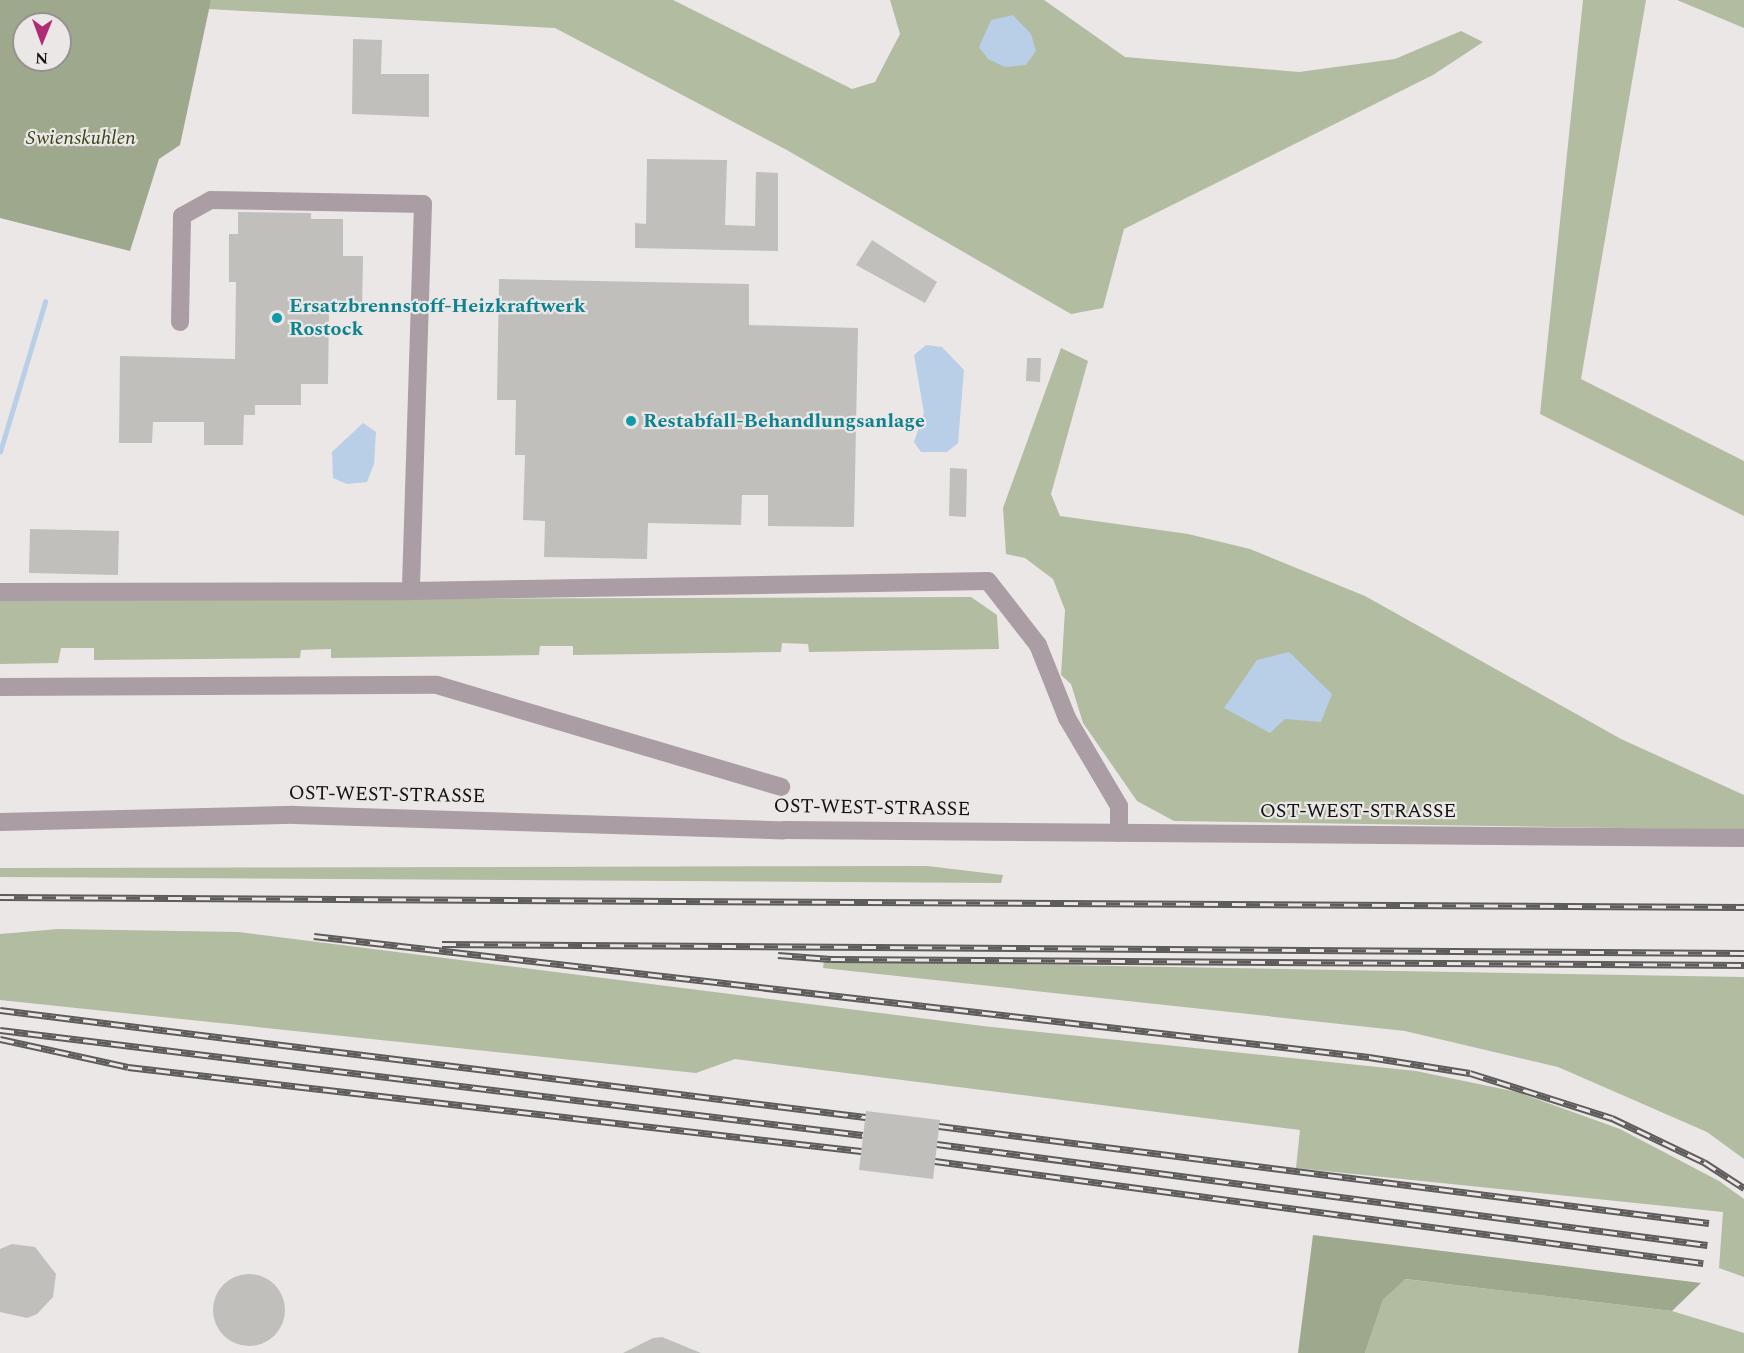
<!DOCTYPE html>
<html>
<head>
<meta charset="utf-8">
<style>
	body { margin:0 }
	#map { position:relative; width:1744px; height:1353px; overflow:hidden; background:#ebe7e6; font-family:Spectral,serif }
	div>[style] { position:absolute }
	.green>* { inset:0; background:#b1bca1 }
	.forest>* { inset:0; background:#9ea88c }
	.water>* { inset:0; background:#b9cee7 }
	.stream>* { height:4.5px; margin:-2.25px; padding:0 2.25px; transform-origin:2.25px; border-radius:2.25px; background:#b9cee7 }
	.building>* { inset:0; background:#c1bfbc }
	.round { border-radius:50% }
	.minor>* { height:18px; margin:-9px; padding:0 9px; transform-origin:9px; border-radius:9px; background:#ab9da4 }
	.rail>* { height:7px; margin-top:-3.5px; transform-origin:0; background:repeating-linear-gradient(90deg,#ebe7e6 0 14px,#5e5b5b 0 28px); box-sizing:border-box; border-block:2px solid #5e5b5b }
	.dots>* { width:16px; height:16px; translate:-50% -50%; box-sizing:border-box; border:3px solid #ebe7e6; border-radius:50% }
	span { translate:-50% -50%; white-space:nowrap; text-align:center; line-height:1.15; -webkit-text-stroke:4.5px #ebe7e6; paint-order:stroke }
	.park-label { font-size:20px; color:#374517; font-style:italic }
	.culture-label { font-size:20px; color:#0d838f; font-weight:700 }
	.left { translate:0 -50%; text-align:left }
	.street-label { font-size:20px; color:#141212 }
	.north { position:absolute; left:12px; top:12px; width:60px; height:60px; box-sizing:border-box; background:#ebe7e6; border:2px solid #959291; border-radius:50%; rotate:181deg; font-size:16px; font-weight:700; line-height:24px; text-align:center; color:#141212 }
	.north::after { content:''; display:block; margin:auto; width:21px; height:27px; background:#af2b74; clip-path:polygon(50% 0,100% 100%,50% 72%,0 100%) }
</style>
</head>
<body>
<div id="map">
	<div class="green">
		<i style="clip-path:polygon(211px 0,673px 0,852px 89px,875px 82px,900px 34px,890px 0,1044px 0,1125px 57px,1299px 72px,1395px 59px,1461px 31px,1483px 42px,1433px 75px,1124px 229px,1103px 308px,1071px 314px,785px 149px,555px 28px,208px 9px)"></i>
		<i style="clip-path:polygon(1583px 0,1646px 0,1581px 379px,1744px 461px,1744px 516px,1540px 414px)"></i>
		<i style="clip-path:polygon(1677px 0,1744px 0,1744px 28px)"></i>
		<i style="clip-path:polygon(1061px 348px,1088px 361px,1051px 494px,1060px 516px,1188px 534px,1250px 549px,1365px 596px,1621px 739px,1744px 795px,1744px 830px,1174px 821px,1137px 801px,1083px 723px,1071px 684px,1061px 675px,1065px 610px,1053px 579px,1025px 558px,1006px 554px,1003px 508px)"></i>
		<i style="clip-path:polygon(971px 597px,997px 615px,999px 649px,809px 652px,808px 644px,782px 643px,781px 652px,573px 655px,573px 646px,540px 646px,539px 655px,331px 658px,331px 649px,301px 650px,300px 658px,94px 660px,94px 648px,61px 648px,58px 663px,0 664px,0 600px)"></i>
		<i style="clip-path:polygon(927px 866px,1003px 875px,1001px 883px,0 877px,0 868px)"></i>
		<i style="clip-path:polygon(58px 929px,239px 932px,983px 1026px,1416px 1071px,1517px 1092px,1620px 1129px,1719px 1181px,1744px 1199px,1744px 1277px,1719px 1268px,1723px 1212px,1296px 1168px,1300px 1130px,735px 1059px,696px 1073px,0 1000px,0 934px)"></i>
		<i style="clip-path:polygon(824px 961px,1744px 977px,1744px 1159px,1707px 1132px,1558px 1067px,1405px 1031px,823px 968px)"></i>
		<i style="clip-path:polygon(1404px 1279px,1672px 1311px,1744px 1333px,1744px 1353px,1365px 1353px,1383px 1300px)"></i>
	</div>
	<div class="forest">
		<i style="clip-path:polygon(evenodd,0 0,211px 0,180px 145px,159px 159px,130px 251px,0 218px,0 0,24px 24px,60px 24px,60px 60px,24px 60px,24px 24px)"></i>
		<i style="clip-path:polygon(1313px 1235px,1701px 1283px,1672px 1311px,1405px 1279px,1383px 1300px,1365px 1353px,1298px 1353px)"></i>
	</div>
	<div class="water">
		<i style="clip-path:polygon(1013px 15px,1031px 34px,1036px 51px,1026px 65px,1005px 67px,988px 59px,979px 47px,991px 20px)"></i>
		<i style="clip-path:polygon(926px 345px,942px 347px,964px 370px,958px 443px,947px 452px,921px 452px,914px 442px,924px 413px,914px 355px)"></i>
		<i style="clip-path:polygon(363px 423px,376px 432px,374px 464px,367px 482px,347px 484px,333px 478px,332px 452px)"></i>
		<i style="clip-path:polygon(1289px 652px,1332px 694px,1321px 722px,1285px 719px,1270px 733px,1224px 708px,1257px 660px)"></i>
	</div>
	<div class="stream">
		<i style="left:0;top:452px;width:157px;rotate:-73.3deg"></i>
	</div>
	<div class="building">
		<i style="clip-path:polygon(353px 39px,382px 40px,381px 74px,429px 74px,429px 117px,352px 114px)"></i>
		<i style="clip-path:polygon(647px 159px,727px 160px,725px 225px,755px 226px,756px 172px,778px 173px,778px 251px,635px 248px,635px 223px,646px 224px)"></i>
		<i style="clip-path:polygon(238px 212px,311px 213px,311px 219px,343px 219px,343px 256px,363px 256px,362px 312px,329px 311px,328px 384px,301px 384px,301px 405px,255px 405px,255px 415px,244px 415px,243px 445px,204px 445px,204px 422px,153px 422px,152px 443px,119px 443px,120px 356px,235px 359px,236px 282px,229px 282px,229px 234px,238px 234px)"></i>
		<i style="clip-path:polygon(872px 240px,937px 282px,925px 303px,856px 265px)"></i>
		<i style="clip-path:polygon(499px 279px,749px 284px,749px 325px,858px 328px,854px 527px,768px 526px,768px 495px,742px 495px,741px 525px,648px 523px,647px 559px,544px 557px,545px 521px,523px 520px,525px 455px,515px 455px,516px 400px,497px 400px)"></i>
		<i style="clip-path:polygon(1027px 358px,1041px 358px,1040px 382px,1026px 381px)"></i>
		<i style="clip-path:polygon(950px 468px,967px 469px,966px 517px,949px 516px)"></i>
		<i style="clip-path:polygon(30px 529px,119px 531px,118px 575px,29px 573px)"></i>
		<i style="clip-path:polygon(866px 1111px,940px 1120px,933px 1179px,859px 1170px)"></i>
		<i style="clip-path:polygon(12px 1244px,35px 1247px,56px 1274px,53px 1297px,37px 1314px,27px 1318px,0 1312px,0 1249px)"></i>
		<i class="round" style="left:213px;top:1274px;width:72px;height:72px"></i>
		<i style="clip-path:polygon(662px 1337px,701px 1353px,623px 1353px,653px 1338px)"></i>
	</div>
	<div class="minor">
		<i style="left:180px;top:322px;width:106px;rotate:-88.9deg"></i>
		<i style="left:182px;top:216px;width:33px;rotate:-29deg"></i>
		<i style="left:211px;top:200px;width:212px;rotate:1.1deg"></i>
		<i style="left:423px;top:204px;width:387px;rotate:91.8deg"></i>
		<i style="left:0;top:592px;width:411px;rotate:-0.1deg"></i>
		<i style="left:411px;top:591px;width:577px;rotate:-0.99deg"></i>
		<i style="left:988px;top:581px;width:81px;rotate:52deg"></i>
		<i style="left:1038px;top:645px;width:79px;rotate:68.3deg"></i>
		<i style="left:1067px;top:718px;width:102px;rotate:59.4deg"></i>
		<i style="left:1119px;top:806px;width:27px;rotate:90deg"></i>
		<i style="left:0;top:687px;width:437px;rotate:-0.3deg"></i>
		<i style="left:437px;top:685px;width:359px;rotate:16.5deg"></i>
		<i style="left:0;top:822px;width:294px;rotate:-1.4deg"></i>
		<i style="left:294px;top:815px;width:490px;rotate:1.8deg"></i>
		<i style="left:784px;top:830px;width:960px;rotate:0.48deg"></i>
	</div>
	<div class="rail">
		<i style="left:0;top:897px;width:1744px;rotate:0.33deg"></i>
		<i style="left:314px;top:936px;width:1062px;rotate:6.54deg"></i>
		<i style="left:1369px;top:1057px;width:102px;rotate:9deg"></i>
		<i style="left:1470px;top:1073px;width:149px;rotate:17.6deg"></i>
		<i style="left:1612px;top:1118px;width:102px;rotate:25.6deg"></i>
		<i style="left:1704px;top:1162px;width:48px;rotate:33deg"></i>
		<i style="left:442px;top:944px;width:1302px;rotate:0.4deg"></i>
		<i style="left:778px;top:955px;width:53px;rotate:4.3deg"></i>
		<i style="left:831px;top:959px;width:913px;rotate:0.38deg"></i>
		<i style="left:0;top:1010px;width:872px;rotate:7.05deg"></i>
		<i style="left:0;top:1030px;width:869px;rotate:6.94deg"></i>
		<i style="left:0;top:1039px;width:131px;rotate:12.3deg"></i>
		<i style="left:128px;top:1067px;width:738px;rotate:6.54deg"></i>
		<i style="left:939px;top:1126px;width:776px;rotate:7.18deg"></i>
		<i style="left:937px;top:1144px;width:777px;rotate:7.47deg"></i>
		<i style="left:935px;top:1161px;width:775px;rotate:7.57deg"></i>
	</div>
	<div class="dots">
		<i style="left:277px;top:318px;background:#0f9aa8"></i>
		<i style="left:631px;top:421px;background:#0f9aa8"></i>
	</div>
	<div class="park-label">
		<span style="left:81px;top:138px">Swienskuhlen</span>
	</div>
	<div class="culture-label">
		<span class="left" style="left:289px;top:318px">Ersatzbrennstoff-Heizkraftwerk<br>Rostock</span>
		<span class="left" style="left:643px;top:421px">Restabfall-Behandlungsanlage</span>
	</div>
	<div class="street-label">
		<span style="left:387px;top:795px;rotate:1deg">OST-WEST-STRASSE</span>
		<span style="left:872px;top:808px;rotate:1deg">OST-WEST-STRASSE</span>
		<span style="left:1358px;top:811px">OST-WEST-STRASSE</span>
	</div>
	<div class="north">N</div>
</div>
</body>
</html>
